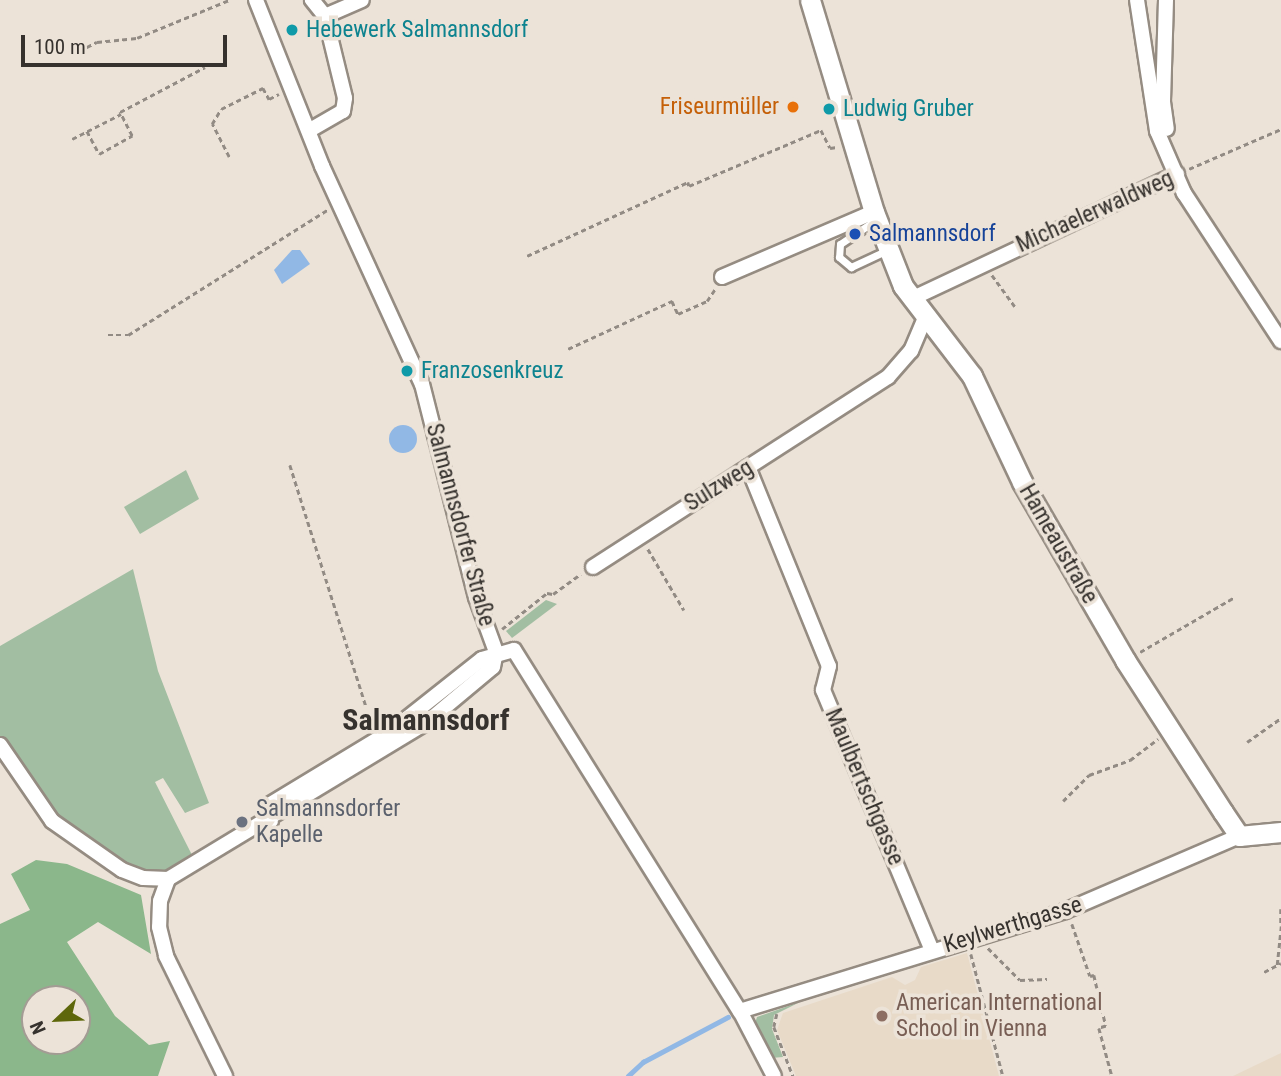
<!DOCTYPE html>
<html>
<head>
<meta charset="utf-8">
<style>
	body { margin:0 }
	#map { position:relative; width:1281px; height:1076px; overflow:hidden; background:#ece3d8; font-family:"Roboto Condensed",sans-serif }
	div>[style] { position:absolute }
	.built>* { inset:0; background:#e8dac8 }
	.green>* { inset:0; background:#a2bea2 }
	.forest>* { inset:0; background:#8bb78b }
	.water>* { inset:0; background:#91b8e5 }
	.round { border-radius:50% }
	.stream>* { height:4.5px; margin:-2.25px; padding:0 2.25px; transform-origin:2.25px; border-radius:2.25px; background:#91b8e5 }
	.path>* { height:2.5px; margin-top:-1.25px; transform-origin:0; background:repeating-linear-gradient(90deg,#928b84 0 5px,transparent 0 8.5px) }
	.roads { filter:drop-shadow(2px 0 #958c82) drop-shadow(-2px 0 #958c82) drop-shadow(0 2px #958c82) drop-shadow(0 -2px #958c82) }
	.lane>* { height:7px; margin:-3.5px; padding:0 3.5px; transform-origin:3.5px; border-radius:3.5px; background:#fff }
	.street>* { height:14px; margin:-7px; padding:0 7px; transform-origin:7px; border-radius:7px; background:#fff }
	.secondary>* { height:19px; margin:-9.5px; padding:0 9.5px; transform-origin:9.5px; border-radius:9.5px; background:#fff }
	.dots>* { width:19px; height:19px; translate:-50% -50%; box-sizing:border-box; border:4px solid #ece3d8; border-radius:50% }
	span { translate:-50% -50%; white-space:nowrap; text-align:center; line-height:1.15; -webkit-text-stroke:7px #ece3d8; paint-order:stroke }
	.culture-label { font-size:23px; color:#0d838f }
	.left { translate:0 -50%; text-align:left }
	.food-label { font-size:23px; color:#c56008 }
	.right { translate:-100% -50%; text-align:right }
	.street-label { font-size:23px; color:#36322e }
	.transit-label { font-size:23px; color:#164399 }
	.worship-label { font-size:23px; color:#5b616d }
	.education-label { font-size:23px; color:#785e54 }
	.district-label { font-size:30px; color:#36322e; font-weight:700 }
	.north { position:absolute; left:21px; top:985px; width:70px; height:70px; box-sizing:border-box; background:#ece3d8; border:2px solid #a39c94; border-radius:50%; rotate:247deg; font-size:19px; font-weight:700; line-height:28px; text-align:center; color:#36322e }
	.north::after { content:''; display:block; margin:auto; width:24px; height:32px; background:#5e670b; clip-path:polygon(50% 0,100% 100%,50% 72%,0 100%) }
	.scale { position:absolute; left:21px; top:35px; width:206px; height:32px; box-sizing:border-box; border:4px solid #36322e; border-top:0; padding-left:9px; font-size:21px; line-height:24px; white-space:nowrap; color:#36322e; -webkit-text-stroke:5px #ece3d8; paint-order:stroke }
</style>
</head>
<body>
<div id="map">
	<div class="built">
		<i style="clip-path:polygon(967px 953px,999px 1076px,796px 1076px,777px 1030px,783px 1013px,892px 977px,905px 985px,915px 980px,921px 967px)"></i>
		<i style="clip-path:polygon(1281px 1053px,1281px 1076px,1233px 1076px)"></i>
	</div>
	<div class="green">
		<i style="clip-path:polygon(186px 470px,199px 499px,140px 534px,124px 507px)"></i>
		<i style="clip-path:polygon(133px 569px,158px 671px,209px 803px,185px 813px,163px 778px,155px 782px,192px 855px,162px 874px,132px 871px,53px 817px,0 740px,0 646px)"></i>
		<i style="clip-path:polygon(546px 600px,557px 604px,512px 638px,506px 631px)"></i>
		<i style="clip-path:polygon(800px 1002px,774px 1015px,772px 1029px,783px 1057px,771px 1058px,754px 1026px,757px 1017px)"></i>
	</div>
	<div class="forest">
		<i style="clip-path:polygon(evenodd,36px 860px,67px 864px,141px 895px,151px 954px,98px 922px,67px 942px,115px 1016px,149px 1045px,170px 1041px,158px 1076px,0 1076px,0 924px,30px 910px,11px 874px,36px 860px,35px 999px,77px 999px,77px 1041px,35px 1041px,35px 999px)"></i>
	</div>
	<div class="water">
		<i style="clip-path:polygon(292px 250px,300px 250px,310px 264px,282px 284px,274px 270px)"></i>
		<i class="round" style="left:389px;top:425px;width:28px;height:28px"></i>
	</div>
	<div class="stream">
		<i style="left:628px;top:1076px;width:21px;rotate:-43deg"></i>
		<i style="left:643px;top:1062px;width:96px;rotate:-27.9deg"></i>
	</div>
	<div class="path">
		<i style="left:79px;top:51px;width:20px;rotate:-27deg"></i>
		<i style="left:97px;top:42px;width:40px;rotate:-5.7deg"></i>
		<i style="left:137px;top:38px;width:100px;rotate:-22.4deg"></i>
		<i style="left:87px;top:131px;width:26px;rotate:62deg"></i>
		<i style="left:99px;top:154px;width:38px;rotate:-29deg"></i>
		<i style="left:132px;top:136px;width:27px;rotate:-117deg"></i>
		<i style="left:120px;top:112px;width:96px;rotate:-27.9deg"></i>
		<i style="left:72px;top:139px;width:55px;rotate:-27deg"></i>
		<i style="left:229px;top:157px;width:37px;rotate:-117deg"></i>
		<i style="left:212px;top:124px;width:17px;rotate:-59deg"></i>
		<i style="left:221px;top:109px;width:47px;rotate:-26.6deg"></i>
		<i style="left:263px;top:88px;width:13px;rotate:61deg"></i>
		<i style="left:269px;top:99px;width:11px;rotate:-27deg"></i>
		<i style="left:1189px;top:169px;width:100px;rotate:-23.5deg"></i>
		<i style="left:527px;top:256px;width:177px;rotate:-24.7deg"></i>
		<i style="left:688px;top:182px;width:4px;rotate:76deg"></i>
		<i style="left:689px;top:186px;width:143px;rotate:-23deg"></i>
		<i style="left:821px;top:130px;width:20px;rotate:63deg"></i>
		<i style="left:830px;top:148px;width:7px;rotate:-8deg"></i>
		<i style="left:992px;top:275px;width:39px;rotate:54deg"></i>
		<i style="left:108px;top:335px;width:20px"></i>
		<i style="left:128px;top:335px;width:235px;rotate:-32.1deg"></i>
		<i style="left:568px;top:349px;width:115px;rotate:-24.8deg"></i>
		<i style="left:672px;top:301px;width:14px;rotate:65deg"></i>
		<i style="left:678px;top:314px;width:32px;rotate:-24deg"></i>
		<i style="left:707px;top:301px;width:14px;rotate:-56deg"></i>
		<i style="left:290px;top:465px;width:253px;rotate:72.5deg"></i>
		<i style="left:648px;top:549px;width:71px;rotate:59.5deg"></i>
		<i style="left:502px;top:629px;width:58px;rotate:-38.7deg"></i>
		<i style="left:547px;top:593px;width:6px;rotate:9deg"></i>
		<i style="left:553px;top:594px;width:34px;rotate:-36deg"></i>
		<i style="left:1140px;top:652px;width:108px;rotate:-30.1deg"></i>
		<i style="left:1247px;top:742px;width:42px;rotate:-35.2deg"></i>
		<i style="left:1063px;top:801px;width:37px;rotate:-45deg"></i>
		<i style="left:1089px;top:775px;width:44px;rotate:-20.1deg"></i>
		<i style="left:1130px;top:760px;width:35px;rotate:-37deg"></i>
		<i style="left:1281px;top:909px;width:14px;rotate:90deg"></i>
		<i style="left:1072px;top:924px;width:55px;rotate:70.9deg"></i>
		<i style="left:1090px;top:976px;width:4px;rotate:-14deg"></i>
		<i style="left:1094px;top:975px;width:52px;rotate:76.8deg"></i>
		<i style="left:1106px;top:1026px;width:7px;rotate:164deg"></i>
		<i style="left:1099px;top:1028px;width:50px;rotate:74.8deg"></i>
		<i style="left:988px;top:948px;width:45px;rotate:45deg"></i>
		<i style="left:1020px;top:980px;width:27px;rotate:-2deg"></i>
		<i style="left:971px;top:954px;width:126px;rotate:75.3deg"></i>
		<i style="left:1277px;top:965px;width:39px;rotate:-84deg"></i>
		<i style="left:1264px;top:972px;width:19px;rotate:-28deg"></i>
		<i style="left:777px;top:1014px;width:13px;rotate:103deg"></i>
		<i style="left:774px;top:1027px;width:53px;rotate:68.8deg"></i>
	</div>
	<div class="roads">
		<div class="lane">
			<i style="left:876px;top:220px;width:43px;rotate:146.3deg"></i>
			<i style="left:840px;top:244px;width:13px;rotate:94deg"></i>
			<i style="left:839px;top:257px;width:16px;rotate:40deg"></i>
			<i style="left:851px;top:267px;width:40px;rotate:-25deg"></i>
		</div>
		<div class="street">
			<i style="left:256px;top:0;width:179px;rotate:68.3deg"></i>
			<i style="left:322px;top:166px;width:240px;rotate:65.4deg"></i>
			<i style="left:422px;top:384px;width:220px;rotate:75.8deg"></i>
			<i style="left:476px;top:597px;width:59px;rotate:70deg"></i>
			<i style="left:1137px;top:0;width:133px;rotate:81.3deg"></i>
			<i style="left:1157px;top:131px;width:68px;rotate:66.5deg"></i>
			<i style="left:1184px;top:193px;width:177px;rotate:56.8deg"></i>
			<i style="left:1166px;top:0;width:102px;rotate:91.7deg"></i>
			<i style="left:1163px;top:102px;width:27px;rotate:82deg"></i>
			<i style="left:325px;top:16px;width:40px;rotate:-23.4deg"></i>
			<i style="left:310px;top:130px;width:38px;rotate:-30deg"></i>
			<i style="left:343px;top:111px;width:13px;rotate:-81deg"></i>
			<i style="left:345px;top:98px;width:84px;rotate:-103.7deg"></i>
			<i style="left:325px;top:16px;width:21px;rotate:-129deg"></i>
			<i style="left:722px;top:277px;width:165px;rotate:-23.2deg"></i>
			<i style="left:911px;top:299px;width:294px;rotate:-25.2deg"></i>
			<i style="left:748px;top:467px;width:215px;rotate:67.9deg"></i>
			<i style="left:829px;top:666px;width:25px;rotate:104deg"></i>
			<i style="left:823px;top:690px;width:282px;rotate:67.3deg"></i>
			<i style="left:593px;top:567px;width:351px;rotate:-32.8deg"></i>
			<i style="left:888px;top:377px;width:35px;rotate:-49deg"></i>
			<i style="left:911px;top:351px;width:39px;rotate:-67deg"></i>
			<i style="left:0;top:745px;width:92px;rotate:55.6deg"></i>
			<i style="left:52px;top:821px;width:85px;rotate:35deg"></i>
			<i style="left:122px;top:870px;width:22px;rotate:21deg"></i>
			<i style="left:143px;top:878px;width:25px;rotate:2deg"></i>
			<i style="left:168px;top:879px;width:23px;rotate:110deg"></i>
			<i style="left:160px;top:901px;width:26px;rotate:92deg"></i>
			<i style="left:159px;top:927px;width:30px;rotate:76deg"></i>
			<i style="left:166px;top:956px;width:134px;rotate:63.8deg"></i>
			<i style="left:271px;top:821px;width:15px;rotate:-118deg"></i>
			<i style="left:264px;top:808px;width:149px;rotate:-31.2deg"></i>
			<i style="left:391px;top:731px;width:116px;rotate:-38.4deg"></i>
			<i style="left:482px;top:659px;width:33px;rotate:-16deg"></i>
			<i style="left:514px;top:650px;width:426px;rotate:58deg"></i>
			<i style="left:740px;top:1011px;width:73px;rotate:62.4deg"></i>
			<i style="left:168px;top:879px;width:301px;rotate:-31.2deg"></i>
			<i style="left:426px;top:723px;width:87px;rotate:-39.9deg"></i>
			<i style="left:493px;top:667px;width:15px;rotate:-79deg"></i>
			<i style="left:740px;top:1011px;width:340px;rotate:-17.1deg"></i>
			<i style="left:1065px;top:911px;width:189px;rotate:-23.3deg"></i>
		</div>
		<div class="secondary">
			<i style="left:810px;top:0;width:221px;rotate:73.2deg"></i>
			<i style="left:874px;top:212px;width:79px;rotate:68.6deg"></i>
			<i style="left:903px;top:286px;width:113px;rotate:52.5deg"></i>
			<i style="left:972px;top:376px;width:117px;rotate:64.7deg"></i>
			<i style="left:1022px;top:482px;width:206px;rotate:59.9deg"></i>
			<i style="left:1125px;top:660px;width:181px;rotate:57.2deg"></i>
			<i style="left:1223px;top:812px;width:29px;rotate:56deg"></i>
			<i style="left:1239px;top:836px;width:42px;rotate:-5.4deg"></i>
		</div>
	</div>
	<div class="dots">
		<i style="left:292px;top:30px;background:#0f9aa8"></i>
		<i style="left:793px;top:107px;background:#e8710a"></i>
		<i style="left:829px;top:109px;background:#0f9aa8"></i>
		<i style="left:855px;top:234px;background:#1a4fb4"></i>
		<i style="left:407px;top:371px;background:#0f9aa8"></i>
		<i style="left:242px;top:822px;background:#6b7280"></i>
		<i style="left:882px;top:1016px;background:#8d6e63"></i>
	</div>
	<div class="culture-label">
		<span class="left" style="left:306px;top:30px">Hebewerk Salmannsdorf</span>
		<span class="left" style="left:843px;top:109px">Ludwig Gruber</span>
		<span class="left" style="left:421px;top:371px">Franzosenkreuz</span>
	</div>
	<div class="food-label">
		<span class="right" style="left:779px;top:107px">Friseurmüller</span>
	</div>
	<div class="street-label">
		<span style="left:1095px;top:212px;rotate:-24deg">Michaelerwaldweg</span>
		<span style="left:719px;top:486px;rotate:-32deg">Sulzweg</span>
		<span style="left:460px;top:525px;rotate:75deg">Salmannsdorfer Straße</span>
		<span style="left:1058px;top:544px;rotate:60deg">Hameaustraße</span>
		<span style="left:864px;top:787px;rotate:67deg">Maulbertschgasse</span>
		<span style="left:1013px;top:925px;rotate:-17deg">Keylwerthgasse</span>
	</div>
	<div class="transit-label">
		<span class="left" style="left:869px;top:234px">Salmannsdorf</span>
	</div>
	<div class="worship-label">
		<span class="left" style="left:256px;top:822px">Salmannsdorfer<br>Kapelle</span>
	</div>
	<div class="education-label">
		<span class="left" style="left:896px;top:1016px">American International<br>School in Vienna</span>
	</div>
	<div class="district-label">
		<span style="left:426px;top:720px">Salmannsdorf</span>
	</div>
	<div class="north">N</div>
	<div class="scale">100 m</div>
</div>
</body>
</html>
